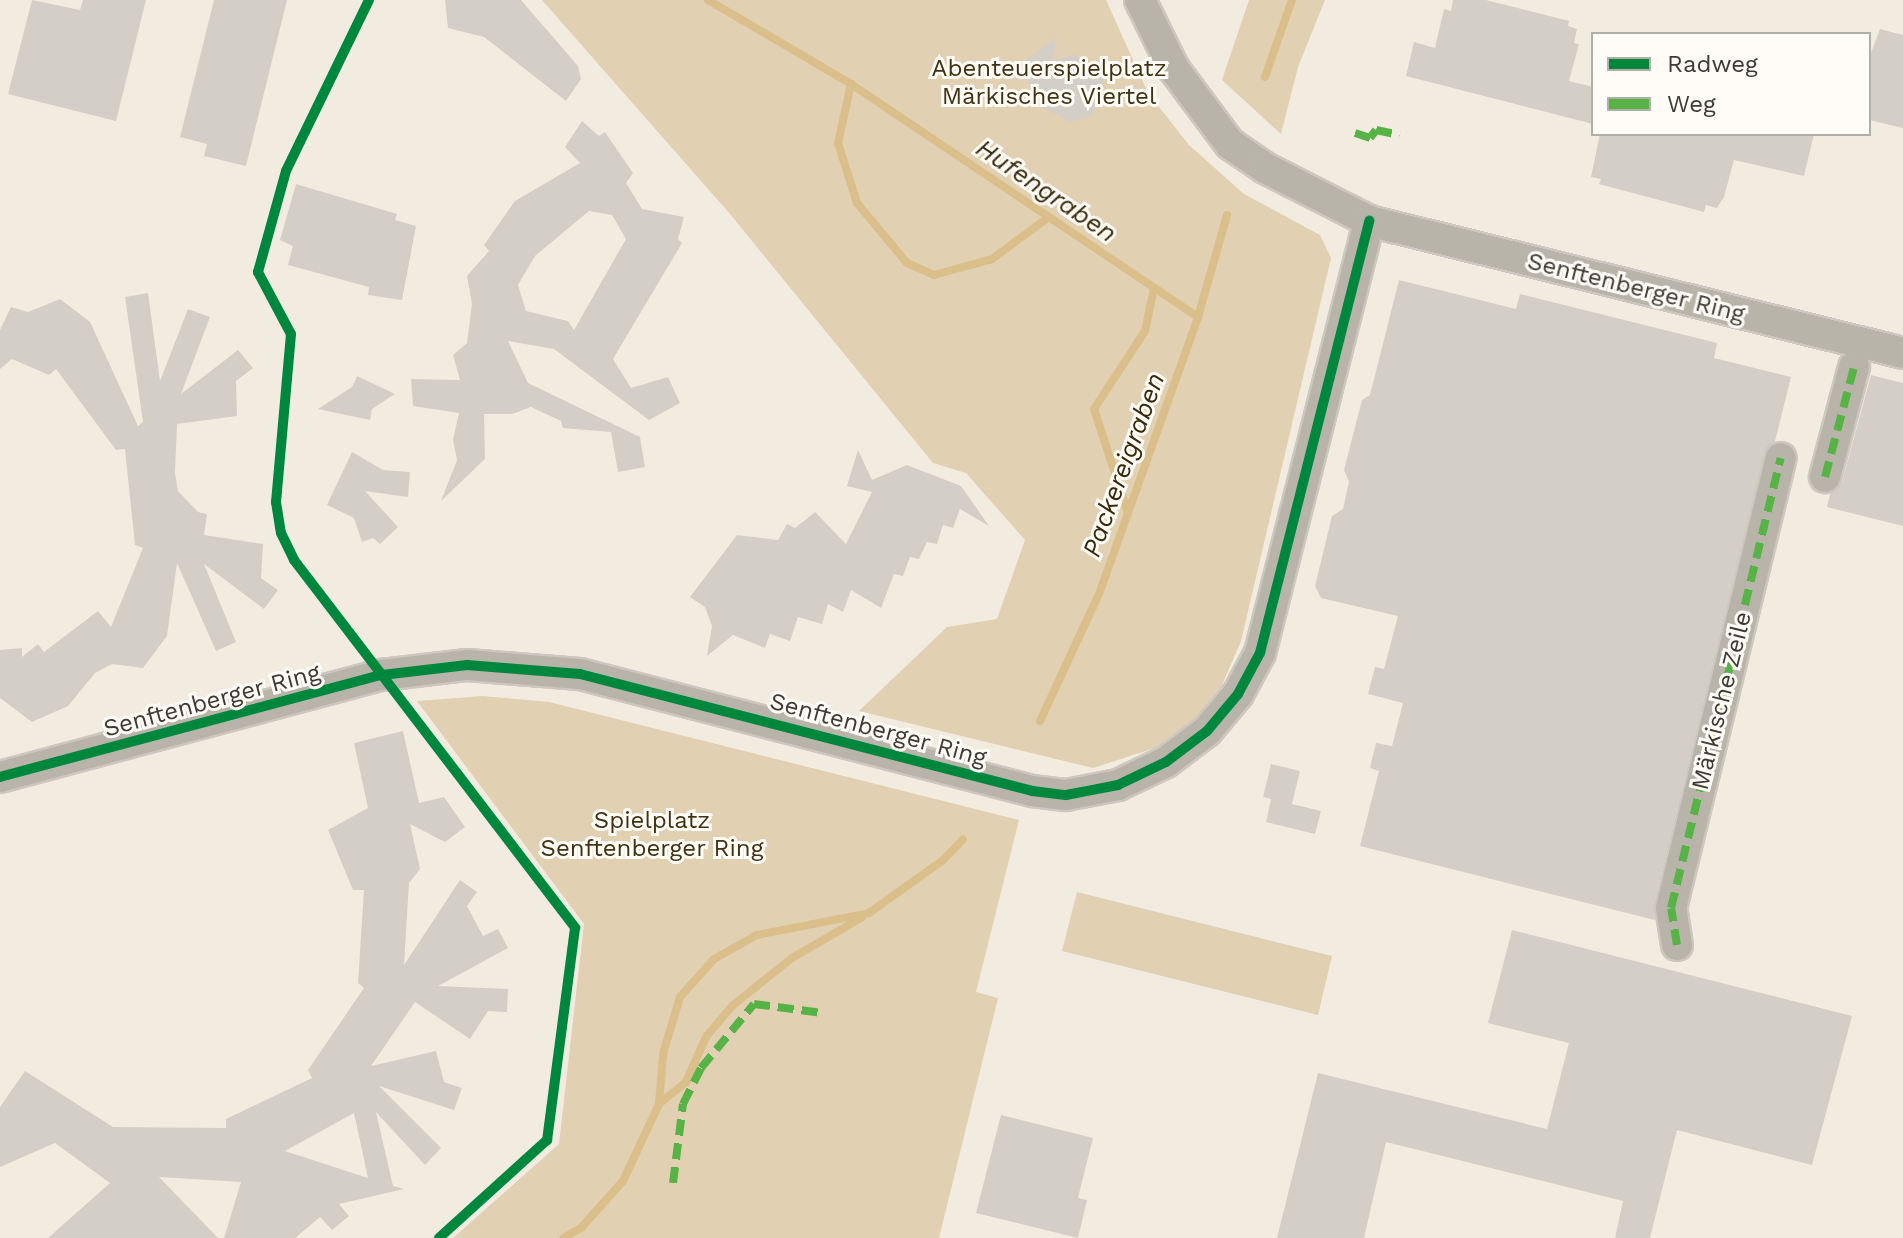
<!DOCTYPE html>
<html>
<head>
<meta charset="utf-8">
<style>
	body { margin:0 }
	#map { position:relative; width:1903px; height:1238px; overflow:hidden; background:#f2ece0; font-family:"Work Sans",sans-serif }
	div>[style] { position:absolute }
	.green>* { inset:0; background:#e1d0b1 }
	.stream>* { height:8px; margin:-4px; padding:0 4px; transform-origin:4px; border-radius:4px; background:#dabf8a }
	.building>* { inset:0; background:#d4cfc6 }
	.roads { filter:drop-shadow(2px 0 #cdc8bf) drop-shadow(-2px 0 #cdc8bf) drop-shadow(0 2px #cdc8bf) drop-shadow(0 -2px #cdc8bf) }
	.minor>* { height:30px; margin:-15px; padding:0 15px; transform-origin:15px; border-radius:15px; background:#b9b4aa }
	.quiet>* { height:8px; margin-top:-4px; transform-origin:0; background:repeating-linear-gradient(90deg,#57b346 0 16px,transparent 0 24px) }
	.cycleway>* { height:10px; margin:-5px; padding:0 5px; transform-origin:5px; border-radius:5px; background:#00873e }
	span { translate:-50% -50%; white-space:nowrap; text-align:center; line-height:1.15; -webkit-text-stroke:6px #fffcf8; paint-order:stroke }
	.park-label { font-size:24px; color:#413212 }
	.street-label { font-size:24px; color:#3f3b32 }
	.water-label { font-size:26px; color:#382908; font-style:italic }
	.legend { position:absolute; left:1591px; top:32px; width:280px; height:104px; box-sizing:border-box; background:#fffcf8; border:2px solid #b2afa9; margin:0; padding:10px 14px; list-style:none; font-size:24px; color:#3f3b32 }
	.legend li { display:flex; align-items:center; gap:16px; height:40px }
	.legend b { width:40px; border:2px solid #b2afa9 }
</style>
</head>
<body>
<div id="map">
	<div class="green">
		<i style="clip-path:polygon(542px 0,1106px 0,1148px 93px,1189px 145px,1244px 194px,1320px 235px,1331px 258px,1241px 641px,1222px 685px,1195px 718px,1155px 748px,1093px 768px,859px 711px,947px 627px,997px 619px,1025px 540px,966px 473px,933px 463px,730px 214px)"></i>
		<i style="clip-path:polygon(1249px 0,1325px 0,1298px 67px,1281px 134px,1222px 80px)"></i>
		<i style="clip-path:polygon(483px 696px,549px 702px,1019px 820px,976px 992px,998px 998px,939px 1238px,453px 1238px,559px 1144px,584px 924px,417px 701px)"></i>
		<i style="clip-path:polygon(1077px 892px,1332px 956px,1318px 1015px,1062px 951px)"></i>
	</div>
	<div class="stream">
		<i style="left:708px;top:0;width:166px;rotate:30.4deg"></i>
		<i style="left:851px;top:84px;width:418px;rotate:33.9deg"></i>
		<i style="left:1265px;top:77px;width:82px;rotate:-70.7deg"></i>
		<i style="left:851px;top:84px;width:60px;rotate:102.4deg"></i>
		<i style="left:838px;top:143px;width:63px;rotate:72.4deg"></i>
		<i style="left:857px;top:203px;width:78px;rotate:50.2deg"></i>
		<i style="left:907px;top:263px;width:30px;rotate:24deg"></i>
		<i style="left:934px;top:275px;width:60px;rotate:-15.4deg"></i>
		<i style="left:992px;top:259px;width:71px;rotate:-36.4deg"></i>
		<i style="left:1128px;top:513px;width:109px;rotate:-108.1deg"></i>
		<i style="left:1094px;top:409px;width:93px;rotate:-56.8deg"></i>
		<i style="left:1145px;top:331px;width:44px;rotate:-78.2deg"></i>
		<i style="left:1040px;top:721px;width:140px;rotate:-65.1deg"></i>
		<i style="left:1099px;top:594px;width:294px;rotate:-70.3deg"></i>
		<i style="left:1198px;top:317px;width:106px;rotate:-74.1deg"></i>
		<i style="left:659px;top:1104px;width:35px;rotate:-39deg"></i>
		<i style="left:686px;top:1082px;width:49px;rotate:-66deg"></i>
		<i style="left:706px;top:1037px;width:40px;rotate:-50deg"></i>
		<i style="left:732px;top:1006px;width:77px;rotate:-38.7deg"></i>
		<i style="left:792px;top:958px;width:80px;rotate:-30.1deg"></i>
		<i style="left:563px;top:1238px;width:21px;rotate:-29deg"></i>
		<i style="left:581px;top:1228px;width:63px;rotate:-48.2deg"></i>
		<i style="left:623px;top:1181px;width:85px;rotate:-64.9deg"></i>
		<i style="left:659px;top:1104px;width:50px;rotate:-85.4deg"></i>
		<i style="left:663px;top:1054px;width:59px;rotate:-73.4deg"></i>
		<i style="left:680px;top:997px;width:51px;rotate:-48.2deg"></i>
		<i style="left:714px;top:959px;width:49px;rotate:-29.2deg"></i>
		<i style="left:757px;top:935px;width:114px;rotate:-11.1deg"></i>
		<i style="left:869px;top:913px;width:90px;rotate:-35.5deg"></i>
		<i style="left:942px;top:861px;width:30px;rotate:-46deg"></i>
	</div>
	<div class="building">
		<i style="clip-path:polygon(32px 0,80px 10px,83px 0,146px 0,116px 121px,8px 94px)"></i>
		<i style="clip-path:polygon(214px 0,287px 0,246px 166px,204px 156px,207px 144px,180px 137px)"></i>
		<i style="clip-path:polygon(445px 0,521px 0,578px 66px,581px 79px,566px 101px,484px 37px,448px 28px)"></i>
		<i style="clip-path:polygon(1453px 0,1486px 0,1569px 21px,1568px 26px,1577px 29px,1574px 43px,1579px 44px,1569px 81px,1593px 87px,1593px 124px,1406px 76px,1414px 42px,1435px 48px,1444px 9px,1451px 11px)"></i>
		<i style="clip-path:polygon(1880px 29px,1903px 35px,1903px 128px,1869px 120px,1869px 58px)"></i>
		<i style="clip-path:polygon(1057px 37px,1053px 61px,1074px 54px,1102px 73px,1105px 95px,1090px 117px,1070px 122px,1038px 105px,1035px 87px,1030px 87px,1021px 63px)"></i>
		<i style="clip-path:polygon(evenodd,582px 121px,599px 136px,605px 132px,633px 173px,626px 183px,642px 209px,684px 217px,678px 239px,682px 243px,613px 359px,631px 388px,668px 377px,680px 403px,649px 420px,554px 349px,508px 341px,528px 383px,640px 437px,645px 467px,618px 472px,611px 432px,563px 428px,561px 421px,531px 407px,512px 414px,484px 414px,485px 459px,441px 501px,457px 460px,453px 440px,459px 413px,413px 406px,411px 379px,460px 380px,453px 355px,467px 343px,472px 304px,467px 276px,489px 251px,484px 245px,515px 201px,580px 163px,565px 147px,582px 121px,589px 211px,612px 215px,626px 239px,574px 330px,568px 321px,526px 311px,518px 285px,535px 256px,589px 211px)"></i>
		<i style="clip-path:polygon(1600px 134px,1814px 134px,1804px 176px,1734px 160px,1724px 197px,1717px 208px,1706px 205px,1704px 212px,1599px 184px,1601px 179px,1591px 177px)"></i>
		<i style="clip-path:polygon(296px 184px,397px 214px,395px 220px,416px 226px,402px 300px,368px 295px,369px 287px,288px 265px,293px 246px,280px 240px)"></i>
		<i style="clip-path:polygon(1399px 280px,1516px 309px,1520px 294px,1717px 343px,1714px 358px,1791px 377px,1775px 441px,1764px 454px,1654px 904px,1655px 920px,1360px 846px,1379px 771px,1370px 768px,1376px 743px,1392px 746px,1403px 703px,1368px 694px,1375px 667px,1384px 669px,1398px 616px,1321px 598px,1315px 586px,1332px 516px,1343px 509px,1349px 482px,1344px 470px,1362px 400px,1370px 395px)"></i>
		<i style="clip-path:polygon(148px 293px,160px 381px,188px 309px,210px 317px,181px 394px,238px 350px,253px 368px,236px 381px,237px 416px,177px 424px,175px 473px,178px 491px,198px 512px,207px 514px,204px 535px,263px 544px,261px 578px,278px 590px,264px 609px,204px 564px,236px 642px,216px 651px,177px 563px,167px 636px,143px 668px,112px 664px,95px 673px,68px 706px,32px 722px,0 698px,0 650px,22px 648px,22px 657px,38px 644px,44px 652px,98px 611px,111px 627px,143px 548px,135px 545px,125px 449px,116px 450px,56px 369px,49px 375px,12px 359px,0 369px,0 330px,11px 307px,28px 312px,60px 299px,90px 322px,138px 426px,143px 422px,125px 297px)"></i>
		<i style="clip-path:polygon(1871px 375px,1903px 383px,1903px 526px,1827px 507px,1830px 494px,1842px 482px)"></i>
		<i style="clip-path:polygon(357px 376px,395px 394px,372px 409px,370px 420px,318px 409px,352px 387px)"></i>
		<i style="clip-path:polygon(858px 450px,872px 480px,907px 465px,961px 486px,989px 526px,960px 509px,953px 528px,943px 525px,937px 544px,927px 542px,919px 559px,910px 557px,903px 576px,894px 574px,881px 608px,851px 590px,843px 612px,828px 604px,822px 624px,798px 617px,790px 641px,770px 634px,765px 648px,733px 635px,707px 656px,712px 626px,705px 607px,690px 597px,737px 535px,778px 540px,787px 524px,795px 528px,815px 512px,846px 544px,872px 492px,847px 486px)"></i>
		<i style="clip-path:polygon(352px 452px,383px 470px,410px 472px,408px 497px,365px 491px,398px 527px,380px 544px,373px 538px,362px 542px,354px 518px,327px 505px)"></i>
		<i style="clip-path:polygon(evenodd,403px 731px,419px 803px,444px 797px,465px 827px,445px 842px,410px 824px,420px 869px,409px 883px,404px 965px,460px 880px,477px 892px,467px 906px,483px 936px,498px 929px,508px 948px,438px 986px,508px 989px,507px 1012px,488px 1011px,470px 1039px,415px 1002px,371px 1066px,436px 1051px,444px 1082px,462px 1088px,454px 1110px,379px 1086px,441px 1148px,425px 1165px,376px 1112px,393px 1186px,404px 1189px,339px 1204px,349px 1216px,332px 1230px,320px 1217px,295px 1238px,224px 1238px,241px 1182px,159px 1177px,218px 1238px,48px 1238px,110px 1183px,55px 1143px,0 1167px,0 1107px,25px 1071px,113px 1127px,226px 1128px,226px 1119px,312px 1078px,308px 1070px,364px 988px,358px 983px,364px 890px,353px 890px,328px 830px,368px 808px,354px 743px,403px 731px,354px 1113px,368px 1178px,285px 1151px,354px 1113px)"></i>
		<i style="clip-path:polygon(1271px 764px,1300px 771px,1292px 804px,1321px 811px,1315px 834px,1266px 822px,1271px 799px,1263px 797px)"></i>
		<i style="clip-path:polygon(1512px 930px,1852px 1016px,1812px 1165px,1677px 1130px,1650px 1238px,1615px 1238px,1623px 1201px,1386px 1142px,1364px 1238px,1277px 1238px,1318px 1073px,1547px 1129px,1569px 1043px,1488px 1023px)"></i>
		<i style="clip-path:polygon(1001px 1115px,1093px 1138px,1078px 1198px,1087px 1200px,1078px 1238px,976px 1213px)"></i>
	</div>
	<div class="roads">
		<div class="minor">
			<i style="left:1140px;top:0;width:77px;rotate:63.8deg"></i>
			<i style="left:1174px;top:69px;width:94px;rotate:53.3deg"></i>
			<i style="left:1230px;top:144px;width:42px;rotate:34.4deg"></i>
			<i style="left:1265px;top:168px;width:117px;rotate:27deg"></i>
			<i style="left:1369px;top:221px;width:550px;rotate:13.88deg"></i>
			<i style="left:1825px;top:477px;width:114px;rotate:-75.2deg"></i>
			<i style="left:0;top:777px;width:395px;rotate:-15deg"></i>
			<i style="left:382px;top:675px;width:86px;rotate:-6.7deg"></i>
			<i style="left:467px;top:665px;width:113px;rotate:4.6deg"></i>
			<i style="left:580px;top:674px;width:467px;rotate:14.5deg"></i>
			<i style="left:1032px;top:791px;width:34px;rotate:7deg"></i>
			<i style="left:1066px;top:795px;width:53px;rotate:-10.9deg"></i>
			<i style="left:1118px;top:785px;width:53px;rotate:-25.6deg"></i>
			<i style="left:1166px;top:762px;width:51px;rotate:-37.1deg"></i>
			<i style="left:1207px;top:731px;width:48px;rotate:-50deg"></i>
			<i style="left:1238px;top:694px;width:47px;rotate:-61.8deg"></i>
			<i style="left:1260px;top:653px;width:446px;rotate:-75.8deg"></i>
			<i style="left:1677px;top:945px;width:37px;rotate:-99deg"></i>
			<i style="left:1671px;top:908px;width:463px;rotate:-76.3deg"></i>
		</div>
	</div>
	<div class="quiet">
		<i style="left:1355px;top:133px;width:16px;rotate:18deg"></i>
		<i style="left:1370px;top:138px;width:10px;rotate:-53deg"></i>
		<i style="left:1376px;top:130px;width:24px;rotate:12deg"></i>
		<i style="left:1825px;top:477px;width:114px;rotate:-75.2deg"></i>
		<i style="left:1677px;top:945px;width:37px;rotate:-99deg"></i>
		<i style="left:1671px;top:908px;width:463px;rotate:-76.3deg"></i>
		<i style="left:673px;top:1183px;width:80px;rotate:-82.8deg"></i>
		<i style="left:683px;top:1104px;width:40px;rotate:-63.4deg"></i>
		<i style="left:701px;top:1068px;width:83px;rotate:-50.4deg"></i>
		<i style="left:754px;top:1004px;width:69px;rotate:7.5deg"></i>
	</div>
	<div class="cycleway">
		<i style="left:369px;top:0;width:190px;rotate:115.9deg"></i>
		<i style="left:286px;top:171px;width:105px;rotate:105.5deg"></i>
		<i style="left:258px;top:272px;width:70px;rotate:62deg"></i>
		<i style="left:291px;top:334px;width:169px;rotate:95.1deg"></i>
		<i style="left:276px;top:502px;width:31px;rotate:81deg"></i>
		<i style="left:281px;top:533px;width:30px;rotate:64deg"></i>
		<i style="left:294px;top:560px;width:463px;rotate:52.6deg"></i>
		<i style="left:575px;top:928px;width:214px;rotate:97.5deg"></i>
		<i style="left:547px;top:1140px;width:146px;rotate:137.8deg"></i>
		<i style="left:0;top:777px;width:395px;rotate:-15deg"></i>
		<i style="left:382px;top:675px;width:86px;rotate:-6.7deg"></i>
		<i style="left:467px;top:665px;width:113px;rotate:4.6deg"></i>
		<i style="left:580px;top:674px;width:467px;rotate:14.5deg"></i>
		<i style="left:1032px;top:791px;width:34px;rotate:7deg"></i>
		<i style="left:1066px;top:795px;width:53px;rotate:-10.9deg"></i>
		<i style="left:1118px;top:785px;width:53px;rotate:-25.6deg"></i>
		<i style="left:1166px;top:762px;width:51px;rotate:-37.1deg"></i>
		<i style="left:1207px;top:731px;width:48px;rotate:-50deg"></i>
		<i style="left:1238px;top:694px;width:47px;rotate:-61.8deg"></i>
		<i style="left:1260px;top:653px;width:446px;rotate:-75.8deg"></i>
	</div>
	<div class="park-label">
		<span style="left:1049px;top:83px">Abenteuerspielplatz<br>Märkisches Viertel</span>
		<span style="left:652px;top:835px">Spielplatz<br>Senftenberger Ring</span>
	</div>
	<div class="street-label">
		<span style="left:1636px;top:288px;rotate:14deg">Senftenberger Ring</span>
		<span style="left:212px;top:701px;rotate:-15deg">Senftenberger Ring</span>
		<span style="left:1722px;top:701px;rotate:-76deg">Märkische Zeile</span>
		<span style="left:878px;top:730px;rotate:15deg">Senftenberger Ring</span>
	</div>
	<div class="water-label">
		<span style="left:1046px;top:191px;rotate:34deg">Hufengraben</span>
		<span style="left:1124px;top:465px;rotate:-70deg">Packereigraben</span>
	</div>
	<ul class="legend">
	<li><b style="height:10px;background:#00873e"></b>Radweg</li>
	<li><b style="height:10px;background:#57b346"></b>Weg</li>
	</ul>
</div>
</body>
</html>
